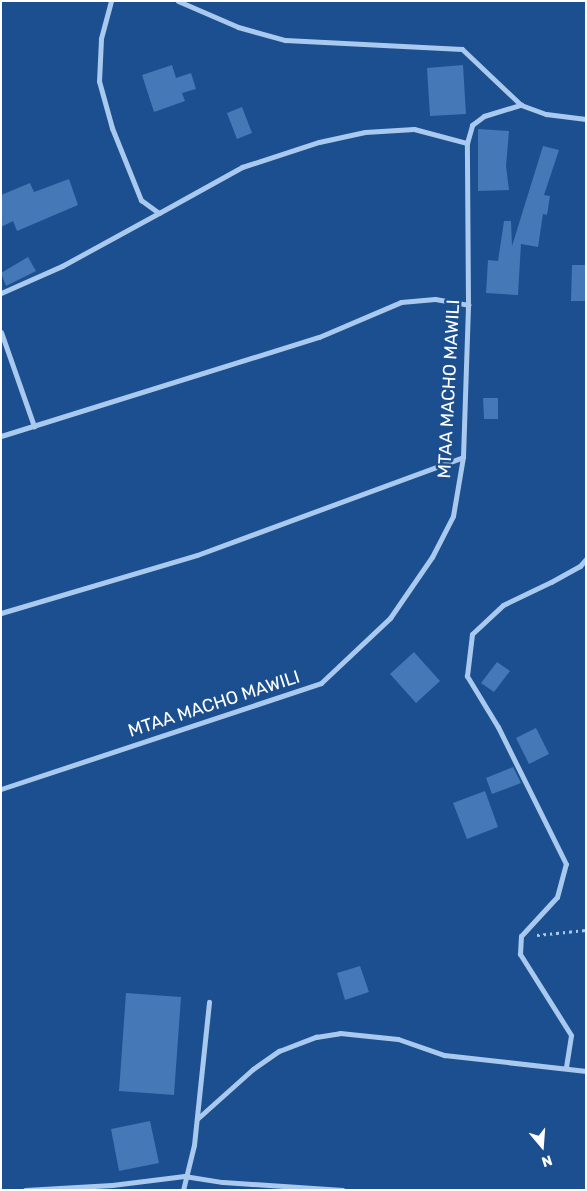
<!DOCTYPE html>
<html>
<head>
<meta charset="utf-8">
<style>
	body { margin:0 }
	#map { position:relative; width:587px; height:1191px; overflow:hidden; background:#1b4f8f; font-family:Rubik,sans-serif }
	div>[style] { position:absolute }
	.building>* { inset:0; background:#4478b7 }
	.path>* { height:3px; margin-top:-1.5px; transform-origin:0; background:repeating-linear-gradient(90deg,#a9c9ee 0 2.5px,transparent 0 6.5px) }
	.minor>* { height:5px; margin:-2.5px; padding:0 2.5px; transform-origin:2.5px; border-radius:2.5px; background:#a9c9ee }
	span { translate:-50% -50%; white-space:nowrap; text-align:center; line-height:1.15; -webkit-text-stroke:5px #1b4f8f; paint-order:stroke }
	.street-label { font-size:18px; color:#fff }
	.frame { position:absolute; inset:0; border:2px solid #fff; pointer-events:none }
	.north { position:absolute; left:517px; top:1121px; width:50px; height:50px; -webkit-text-stroke:4px #1b4f8f; paint-order:stroke; rotate:162deg; font-size:14px; font-weight:700; line-height:20px; text-align:center; color:#fff }
	.north::after { content:''; display:block; margin:auto; width:18px; height:22px; background:#fff; clip-path:polygon(50% 0,100% 100%,50% 72%,0 100%) }
</style>
</head>
<body>
<div id="map">
	<div class="building">
		<i style="clip-path:polygon(172px 65px,176px 78px,191px 73px,196px 89px,182px 93px,185px 101px,154px 112px,142px 75px)"></i>
		<i style="clip-path:polygon(463px 65px,466px 114px,430px 116px,427px 68px)"></i>
		<i style="clip-path:polygon(242px 107px,252px 133px,237px 139px,227px 113px)"></i>
		<i style="clip-path:polygon(478px 129px,509px 131px,506px 166px,509px 190px,478px 191px)"></i>
		<i style="clip-path:polygon(543px 146px,559px 150px,544px 195px,550px 196px,547px 215px,543px 214px,538px 247px,521px 244px,518px 295px,486px 293px,488px 260px,498px 261px,504px 221px,511px 221px,512px 246px)"></i>
		<i style="clip-path:polygon(69px 179px,78px 205px,17px 231px,13px 221px,1px 227px,1px 195px,30px 183px,34px 192px)"></i>
		<i style="clip-path:polygon(28px 257px,36px 271px,6px 286px,1px 273px)"></i>
		<i style="clip-path:polygon(572px 265px,586px 265px,586px 301px,571px 301px)"></i>
		<i style="clip-path:polygon(483px 398px,498px 398px,498px 419px,484px 419px)"></i>
		<i style="clip-path:polygon(414px 652px,440px 681px,416px 703px,390px 674px)"></i>
		<i style="clip-path:polygon(497px 662px,510px 671px,494px 692px,481px 683px)"></i>
		<i style="clip-path:polygon(536px 728px,549px 754px,529px 764px,516px 738px)"></i>
		<i style="clip-path:polygon(513px 767px,521px 783px,492px 794px,486px 778px)"></i>
		<i style="clip-path:polygon(485px 791px,498px 827px,467px 839px,453px 803px)"></i>
		<i style="clip-path:polygon(360px 966px,369px 992px,345px 1000px,337px 973px)"></i>
		<i style="clip-path:polygon(126px 993px,181px 997px,174px 1095px,119px 1091px)"></i>
		<i style="clip-path:polygon(150px 1121px,159px 1163px,119px 1171px,111px 1129px)"></i>
	</div>
	<div class="path">
		<i style="left:537px;top:935px;width:49px;rotate:-5.8deg"></i>
	</div>
	<div class="minor">
		<i style="left:111px;top:1px;width:39px;rotate:105deg"></i>
		<i style="left:101px;top:39px;width:42px;rotate:92.7deg"></i>
		<i style="left:99px;top:81px;width:49px;rotate:74.5deg"></i>
		<i style="left:112px;top:128px;width:78px;rotate:68.1deg"></i>
		<i style="left:141px;top:200px;width:22px;rotate:36deg"></i>
		<i style="left:159px;top:213px;width:95px;rotate:-29deg"></i>
		<i style="left:242px;top:167px;width:81px;rotate:-18deg"></i>
		<i style="left:319px;top:142px;width:47px;rotate:-12.3deg"></i>
		<i style="left:365px;top:132px;width:49px;rotate:-3.5deg"></i>
		<i style="left:414px;top:129px;width:55px;rotate:14.8deg"></i>
		<i style="left:178px;top:1px;width:65px;rotate:23.4deg"></i>
		<i style="left:238px;top:27px;width:49px;rotate:15.5deg"></i>
		<i style="left:285px;top:40px;width:177px;rotate:2.9deg"></i>
		<i style="left:462px;top:49px;width:81px;rotate:43.5deg"></i>
		<i style="left:521px;top:105px;width:27px;rotate:20deg"></i>
		<i style="left:546px;top:114px;width:40px;rotate:7.1deg"></i>
		<i style="left:1px;top:293px;width:67px;rotate:-23.9deg"></i>
		<i style="left:62px;top:266px;width:111px;rotate:-28.7deg"></i>
		<i style="left:1px;top:332px;width:100px;rotate:70.7deg"></i>
		<i style="left:1px;top:436px;width:333px;rotate:-17.3deg"></i>
		<i style="left:319px;top:337px;width:89px;rotate:-23.1deg"></i>
		<i style="left:401px;top:302px;width:34px;rotate:-5deg"></i>
		<i style="left:435px;top:299px;width:34px;rotate:10deg"></i>
		<i style="left:1px;top:613px;width:204px;rotate:-16.5deg"></i>
		<i style="left:197px;top:555px;width:283px;rotate:-20.2deg"></i>
		<i style="left:1px;top:789px;width:337px;rotate:-18.3deg"></i>
		<i style="left:321px;top:683px;width:95px;rotate:-43.3deg"></i>
		<i style="left:390px;top:618px;width:74px;rotate:-55.5deg"></i>
		<i style="left:432px;top:557px;width:46px;rotate:-62.9deg"></i>
		<i style="left:453px;top:516px;width:60px;rotate:-80.4deg"></i>
		<i style="left:463px;top:457px;width:152px;rotate:-88.1deg"></i>
		<i style="left:468px;top:305px;width:162px;rotate:-90.4deg"></i>
		<i style="left:467px;top:143px;width:19px;rotate:-74deg"></i>
		<i style="left:472px;top:125px;width:15px;rotate:-37deg"></i>
		<i style="left:484px;top:116px;width:39px;rotate:-17deg"></i>
		<i style="left:566px;top:1067px;width:32px;rotate:-81deg"></i>
		<i style="left:571px;top:1035px;width:96px;rotate:-122.2deg"></i>
		<i style="left:520px;top:954px;width:18px;rotate:-87deg"></i>
		<i style="left:521px;top:936px;width:53px;rotate:-47.3deg"></i>
		<i style="left:557px;top:897px;width:34px;rotate:-75deg"></i>
		<i style="left:566px;top:864px;width:153px;rotate:-116.4deg"></i>
		<i style="left:498px;top:727px;width:60px;rotate:-121.3deg"></i>
		<i style="left:467px;top:676px;width:42px;rotate:-83.2deg"></i>
		<i style="left:472px;top:634px;width:42px;rotate:-43.1deg"></i>
		<i style="left:503px;top:605px;width:53px;rotate:-25.6deg"></i>
		<i style="left:551px;top:582px;width:33px;rotate:-29deg"></i>
		<i style="left:580px;top:566px;width:9px;rotate:-49deg"></i>
		<i style="left:197px;top:1119px;width:75px;rotate:-41.8deg"></i>
		<i style="left:253px;top:1069px;width:32px;rotate:-35deg"></i>
		<i style="left:279px;top:1051px;width:40px;rotate:-21deg"></i>
		<i style="left:316px;top:1037px;width:24px;rotate:-9deg"></i>
		<i style="left:340px;top:1033px;width:58px;rotate:5.9deg"></i>
		<i style="left:398px;top:1039px;width:49px;rotate:19.2deg"></i>
		<i style="left:444px;top:1055px;width:143px;rotate:6.4deg"></i>
		<i style="left:25px;top:1190px;width:87px;rotate:-3.3deg"></i>
		<i style="left:112px;top:1185px;width:73px;rotate:-7.1deg"></i>
		<i style="left:184px;top:1176px;width:39px;rotate:9deg"></i>
		<i style="left:223px;top:1182px;width:120px;rotate:3.8deg"></i>
		<i style="left:183px;top:1190px;width:46px;rotate:-76.3deg"></i>
		<i style="left:194px;top:1145px;width:144px;rotate:-84deg"></i>
	</div>
	<div class="street-label">
		<span style="left:449px;top:389px;rotate:-87deg">MTAA MACHO MAWILI</span>
		<span style="left:214px;top:704px;rotate:-18deg">MTAA MACHO MAWILI</span>
	</div>
	<div class="frame"></div>
	<div class="north">N</div>
</div>
</body>
</html>
